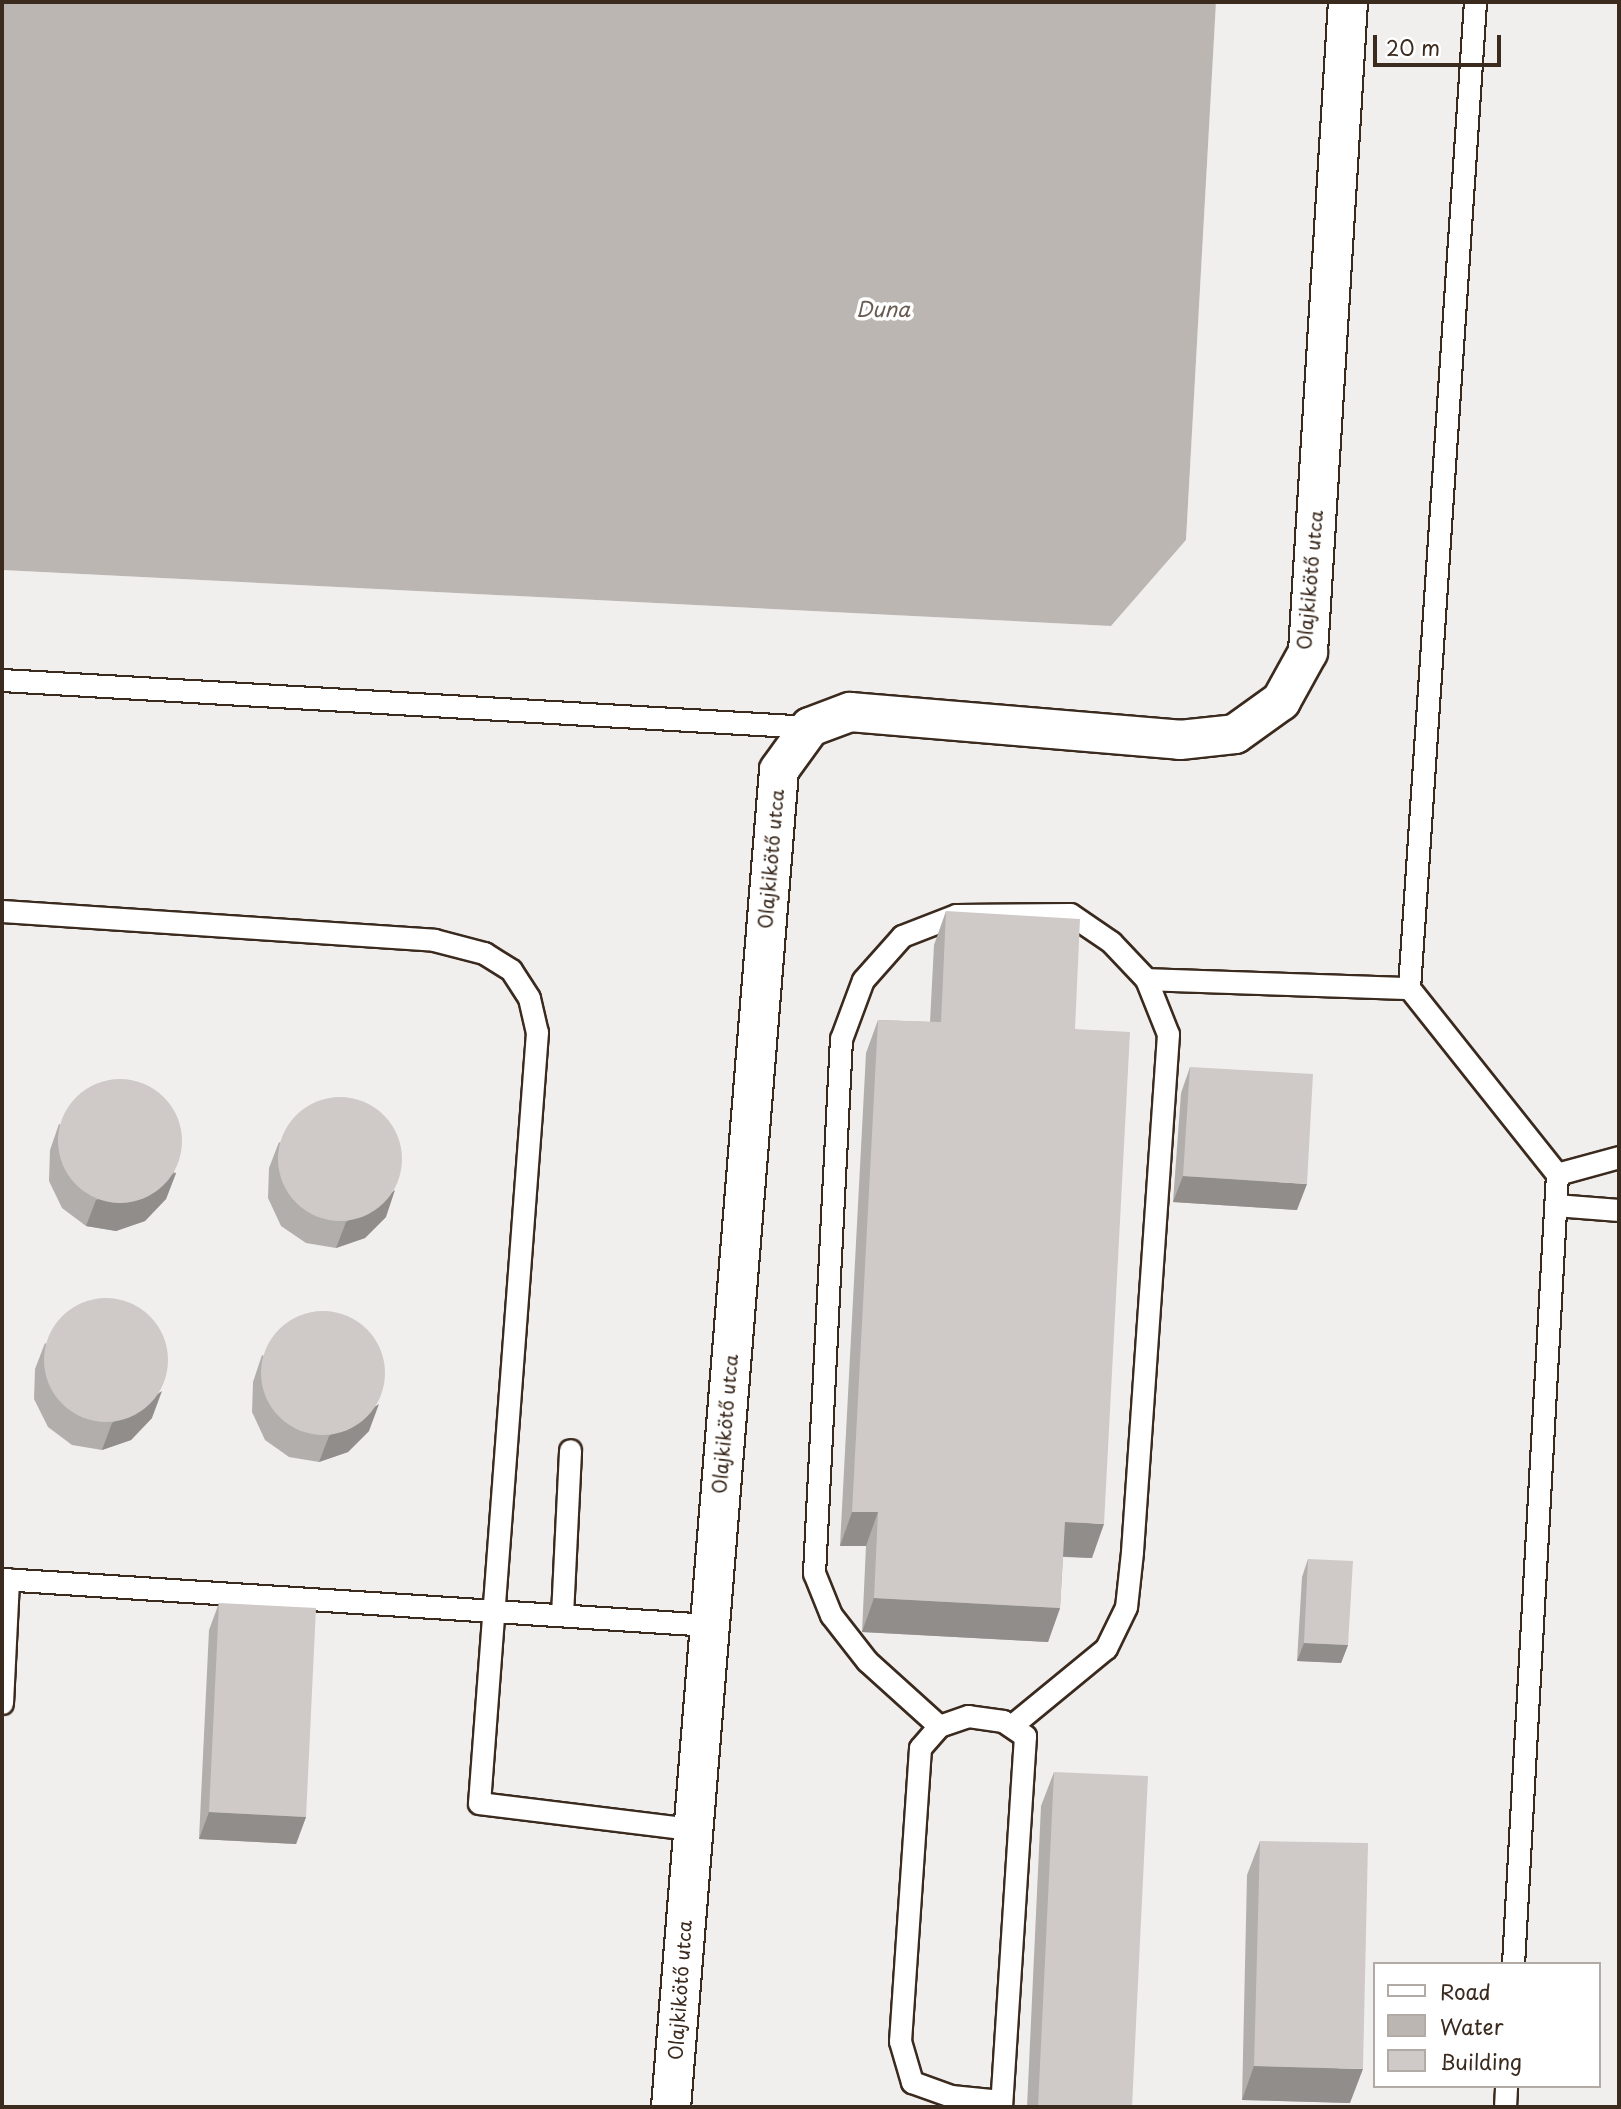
<!DOCTYPE html>
<html>
<head>
<meta charset="utf-8">
<style>
	body { margin:0 }
	#map { position:relative; width:1621px; height:2109px; overflow:hidden; background:#fff; font-family:"Playpen Sans",sans-serif }
	div>[style] { position:absolute }
	.built>* { inset:0; background:#f1efee }
	.water>* { inset:0; background:#bcb6b3 }
	.roads { filter:drop-shadow(2px 0 #3b2a1e) drop-shadow(-2px 0 #3b2a1e) drop-shadow(0 2px #3b2a1e) drop-shadow(0 -2px #3b2a1e) }
	.service>* { height:21px; margin:-10.5px; padding:0 10.5px; transform-origin:10.5px; border-radius:10.5px; background:#fff }
	.minor>* { height:38px; margin:-19px; padding:0 19px; transform-origin:19px; border-radius:19px; background:#fff }
	.wall>* { inset:0; background:#b2aeab }
	.shaded-wall>* { inset:0; background:#918d8b }
	.building>* { inset:0; background:#cfcac7 }
	.round { border-radius:50% }
	span { translate:-50% -50%; white-space:nowrap; text-align:center; line-height:1.15; -webkit-text-stroke:7px #fff; paint-order:stroke }
	.street-label { font-size:19px; color:#3b2a1e }
	.water-label { font-size:21px; color:#685b52; font-style:italic }
	.frame { position:absolute; inset:0; border:4px solid #3b2a1e; pointer-events:none }
	.legend { position:absolute; left:1373px; top:1962px; width:228px; height:126px; box-sizing:border-box; background:#fff; border:2px solid #b1aaa5; margin:0; padding:9px 12px; list-style:none; font-size:21px; color:#3b2a1e }
	.legend li { display:flex; align-items:center; gap:14px; height:35px }
	.legend b { width:35px; border:2px solid #b1aaa5 }
	.scale { position:absolute; left:1373px; top:35px; width:128px; height:32px; box-sizing:border-box; border:4px solid #3b2a1e; border-top:0; padding-left:9px; font-size:21px; line-height:24px; white-space:nowrap; color:#3b2a1e; -webkit-text-stroke:5px #fff; paint-order:stroke }
</style>
</head>
<body>
<div id="map">
	<div class="built">
		<i style="clip-path:polygon(evenodd,1216px 2px,1619px 2px,1619px 2107px,2px 2107px,2px 570px,1111px 626px,1186px 540px,1216px 2px,1374px 1964px,1598px 1964px,1598px 2086px,1374px 2086px,1374px 1964px)"></i>
	</div>
	<div class="water">
		<i style="clip-path:polygon(2px 2px,1216px 2px,1186px 540px,1111px 626px,2px 570px)"></i>
	</div>
	<div class="roads">
		<div class="service">
			<i style="left:2px;top:680px;width:809px;rotate:3.33deg"></i>
			<i style="left:2px;top:911px;width:433px;rotate:3.8deg"></i>
			<i style="left:434px;top:940px;width:52px;rotate:14.6deg"></i>
			<i style="left:484px;top:953px;width:32px;rotate:32deg"></i>
			<i style="left:511px;top:970px;width:33px;rotate:57deg"></i>
			<i style="left:529px;top:998px;width:35px;rotate:77deg"></i>
			<i style="left:537px;top:1032px;width:773px;rotate:94.3deg"></i>
			<i style="left:479px;top:1803px;width:215px;rotate:7deg"></i>
			<i style="left:1146px;top:979px;width:263px;rotate:2deg"></i>
			<i style="left:1409px;top:988px;width:988px;rotate:-86.17deg"></i>
			<i style="left:1409px;top:988px;width:238px;rotate:51.5deg"></i>
			<i style="left:1557px;top:1174px;width:64px;rotate:-15.3deg"></i>
			<i style="left:1555px;top:1205px;width:64px;rotate:4.5deg"></i>
			<i style="left:2px;top:1579px;width:708px;rotate:3.72deg"></i>
			<i style="left:562px;top:1615px;width:165px;rotate:-87.2deg"></i>
			<i style="left:2px;top:1703px;width:124px;rotate:-87.2deg"></i>
			<i style="left:939px;top:1726px;width:97px;rotate:-137.9deg"></i>
			<i style="left:867px;top:1661px;width:58px;rotate:-128deg"></i>
			<i style="left:831px;top:1615px;width:45px;rotate:-112deg"></i>
			<i style="left:814px;top:1573px;width:535px;rotate:-87.11deg"></i>
			<i style="left:841px;top:1039px;width:63px;rotate:-69.6deg"></i>
			<i style="left:863px;top:980px;width:59px;rotate:-48.4deg"></i>
			<i style="left:902px;top:936px;width:58px;rotate:-21.3deg"></i>
			<i style="left:956px;top:915px;width:114px;rotate:-0.5deg"></i>
			<i style="left:1070px;top:914px;width:50px;rotate:34.3deg"></i>
			<i style="left:1111px;top:942px;width:51px;rotate:46.6deg"></i>
			<i style="left:1146px;top:979px;width:59px;rotate:68.2deg"></i>
			<i style="left:1168px;top:1034px;width:519px;rotate:93.98deg"></i>
			<i style="left:1132px;top:1552px;width:55px;rotate:96.2deg"></i>
			<i style="left:1126px;top:1607px;width:46px;rotate:116deg"></i>
			<i style="left:1106px;top:1648px;width:123px;rotate:140.6deg"></i>
			<i style="left:1513px;top:1964px;width:791px;rotate:-86.81deg"></i>
			<i style="left:1001px;top:2107px;width:372px;rotate:-86.3deg"></i>
			<i style="left:1025px;top:1736px;width:27px;rotate:-146deg"></i>
			<i style="left:1003px;top:1721px;width:35px;rotate:-172deg"></i>
			<i style="left:968px;top:1716px;width:31px;rotate:161deg"></i>
			<i style="left:939px;top:1726px;width:29px;rotate:131deg"></i>
			<i style="left:920px;top:1748px;width:294px;rotate:93.9deg"></i>
			<i style="left:900px;top:2041px;width:43px;rotate:73.7deg"></i>
			<i style="left:912px;top:2082px;width:41px;rotate:19.7deg"></i>
			<i style="left:951px;top:2096px;width:50px;rotate:5.7deg"></i>
			<i style="left:1505px;top:2107px;width:21px;rotate:-87deg"></i>
		</div>
		<div class="minor">
			<i style="left:671px;top:2107px;width:1341px;rotate:-85.38deg"></i>
			<i style="left:779px;top:770px;width:53px;rotate:-54.2deg"></i>
			<i style="left:810px;top:727px;width:43px;rotate:-20.6deg"></i>
			<i style="left:850px;top:712px;width:331px;rotate:4.8deg"></i>
			<i style="left:1180px;top:740px;width:55px;rotate:-6.2deg"></i>
			<i style="left:1235px;top:734px;width:57px;rotate:-35.7deg"></i>
			<i style="left:1281px;top:701px;width:56px;rotate:-61.1deg"></i>
			<i style="left:1308px;top:652px;width:651px;rotate:-86.48deg"></i>
		</div>
	</div>
	<div class="wall">
		<i style="clip-path:polygon(946px 911px,1075px 1029px,1092px 1558px,1063px 1557px,1060px 1608px,1048px 1642px,862px 1632px,866px 1546px,840px 1546px,866px 1053px,878px 1020px,930px 1022px,934px 945px)"></i>
		<i style="clip-path:polygon(1190px 1067px,1297px 1210px,1173px 1202px,1181px 1093px)"></i>
		<i style="clip-path:polygon(59px 1124px,176px 1173px,166px 1199px,145px 1221px,116px 1231px,86px 1226px,62px 1208px,49px 1181px,50px 1150px)"></i>
		<i style="clip-path:polygon(279px 1142px,386px 1217px,365px 1238px,336px 1248px,306px 1243px,281px 1226px,268px 1198px,269px 1168px)"></i>
		<i style="clip-path:polygon(45px 1343px,152px 1418px,131px 1440px,102px 1450px,72px 1445px,48px 1427px,34px 1399px,35px 1369px)"></i>
		<i style="clip-path:polygon(262px 1355px,369px 1431px,348px 1452px,319px 1462px,289px 1457px,265px 1440px,252px 1412px,253px 1382px)"></i>
		<i style="clip-path:polygon(1308px 1559px,1348px 1645px,1341px 1663px,1297px 1661px,1302px 1577px)"></i>
		<i style="clip-path:polygon(219px 1603px,306px 1817px,296px 1844px,199px 1839px,209px 1630px)"></i>
		<i style="clip-path:polygon(1054px 1772px,1132px 2107px,1027px 2107px,1041px 1806px)"></i>
		<i style="clip-path:polygon(1260px 1841px,1350px 2103px,1242px 2100px,1247px 1875px)"></i>
	</div>
	<div class="shaded-wall">
		<i style="clip-path:polygon(176px 1173px,166px 1199px,145px 1221px,116px 1231px,86px 1226px,96px 1200px)"></i>
		<i style="clip-path:polygon(1183px 1176px,1307px 1184px,1297px 1210px,1173px 1202px)"></i>
		<i style="clip-path:polygon(395px 1190px,386px 1217px,365px 1238px,336px 1248px,346px 1222px)"></i>
		<i style="clip-path:polygon(162px 1391px,152px 1418px,131px 1440px,102px 1450px,112px 1423px)"></i>
		<i style="clip-path:polygon(379px 1404px,369px 1431px,348px 1452px,319px 1462px,329px 1436px)"></i>
		<i style="clip-path:polygon(852px 1512px,878px 1512px,866px 1546px,840px 1546px)"></i>
		<i style="clip-path:polygon(1065px 1522px,1104px 1524px,1092px 1558px,1052px 1556px)"></i>
		<i style="clip-path:polygon(874px 1598px,1060px 1608px,1048px 1642px,862px 1632px)"></i>
		<i style="clip-path:polygon(1304px 1643px,1348px 1645px,1341px 1663px,1297px 1661px)"></i>
		<i style="clip-path:polygon(209px 1812px,306px 1817px,296px 1844px,199px 1839px)"></i>
		<i style="clip-path:polygon(1254px 2066px,1363px 2069px,1350px 2103px,1242px 2100px)"></i>
	</div>
	<div class="building">
		<i style="clip-path:polygon(946px 911px,1080px 919px,1075px 1029px,1130px 1032px,1104px 1524px,1065px 1522px,1060px 1608px,874px 1598px,878px 1512px,852px 1512px,878px 1020px,941px 1022px)"></i>
		<i style="clip-path:polygon(1190px 1067px,1313px 1074px,1307px 1184px,1183px 1176px)"></i>
		<i class="round" style="left:58px;top:1079px;width:124px;height:124px"></i>
		<i class="round" style="left:278px;top:1097px;width:124px;height:124px"></i>
		<i class="round" style="left:44px;top:1298px;width:124px;height:124px"></i>
		<i class="round" style="left:261px;top:1311px;width:124px;height:124px"></i>
		<i style="clip-path:polygon(1308px 1559px,1353px 1561px,1348px 1645px,1304px 1643px)"></i>
		<i style="clip-path:polygon(219px 1603px,316px 1608px,306px 1817px,209px 1812px)"></i>
		<i style="clip-path:polygon(1054px 1772px,1148px 1776px,1132px 2107px,1038px 2107px)"></i>
		<i style="clip-path:polygon(1260px 1841px,1368px 1843px,1363px 2069px,1254px 2066px)"></i>
	</div>
	<div class="street-label">
		<span style="left:1310px;top:580px;rotate:-85deg">Olajkikötő utca</span>
		<span style="left:771px;top:859px;rotate:-85deg">Olajkikötő utca</span>
		<span style="left:725px;top:1424px;rotate:-85deg">Olajkikötő utca</span>
		<span style="left:680px;top:1990px;rotate:-86deg">Olajkikötő utca</span>
	</div>
	<div class="water-label">
		<span style="left:883px;top:308px">Duna</span>
	</div>
	<div class="frame"></div>
	<ul class="legend">
	<li><b style="height:9px;background:#fff"></b>Road</li>
	<li><b style="height:19px;background:#bcb6b3"></b>Water</li>
	<li><b style="height:19px;background:#cfcac7"></b>Building</li>
	</ul>
	<div class="scale">20 m</div>
</div>
</body>
</html>
